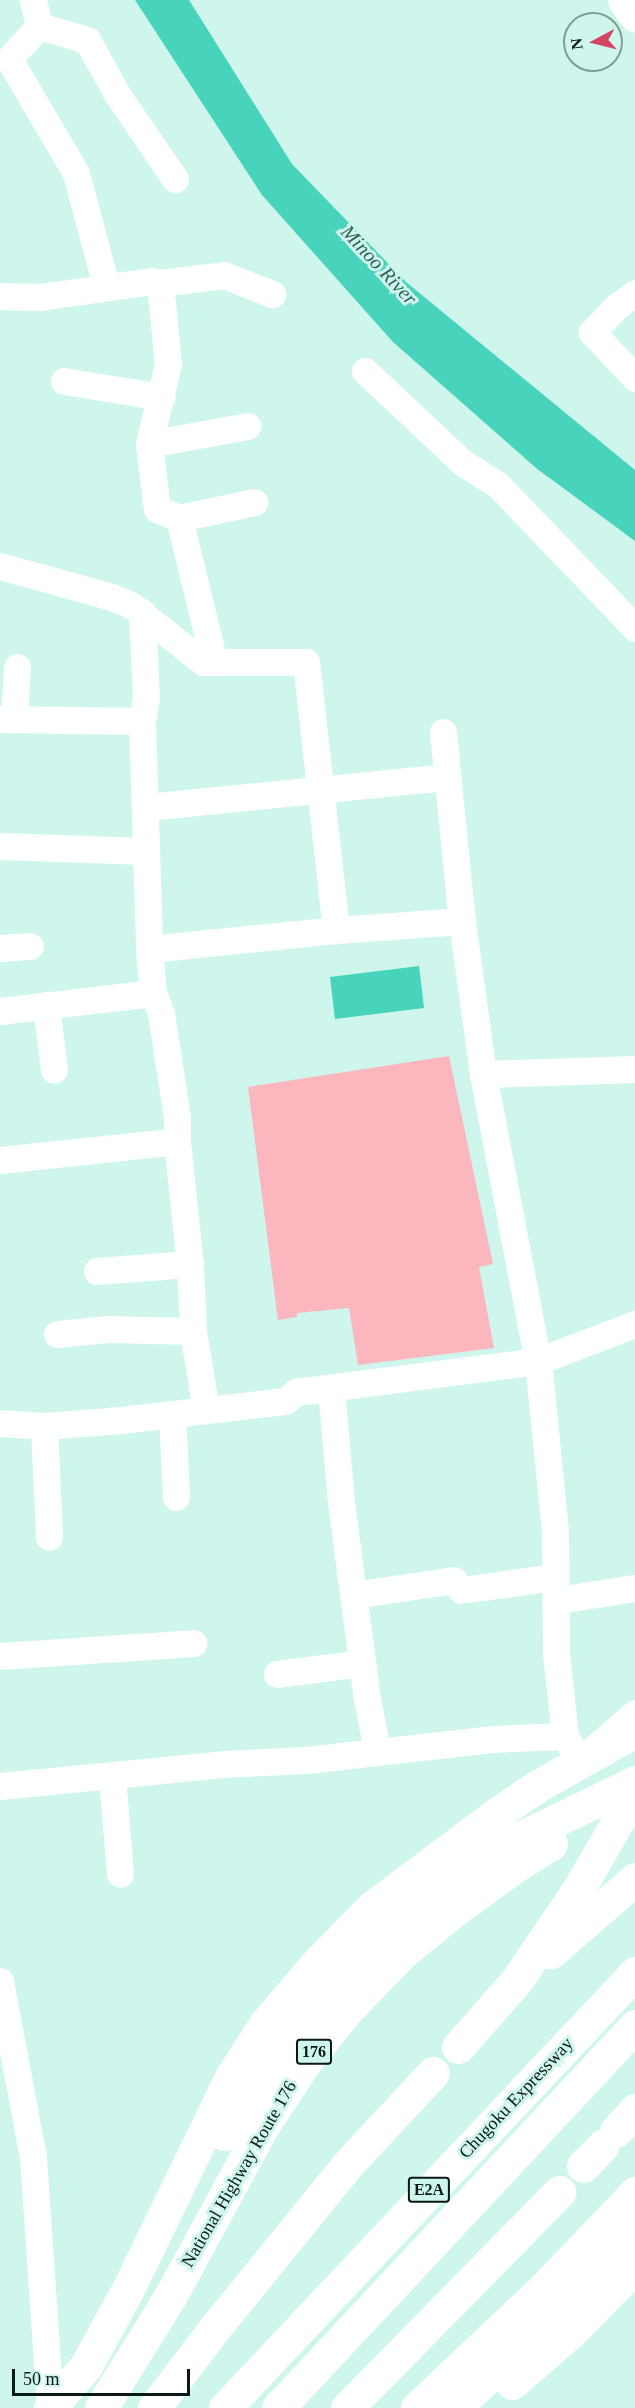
<!DOCTYPE html>
<html>
<head>
<meta charset="utf-8">
<style>
	body { margin:0 }
	#map { position:relative; width:635px; height:2408px; overflow:hidden; background:#cef6ed; font-family:"Times New Roman",serif }
	div>[style] { position:absolute }
	.green>* { inset:0; background:#fbb6be }
	.water>* { inset:0; background:#48d3bd }
	.minor>* { height:27px; margin:-13.5px; padding:0 13.5px; transform-origin:13.5px; border-radius:13.5px; background:#fff }
	.major>* { height:33px; margin:-16.5px; padding:0 16.5px; transform-origin:16.5px; border-radius:16.5px; background:#fff }
	.highway>* { height:33px; margin:-16.5px; padding:0 16.5px; transform-origin:16.5px; border-radius:16.5px; background:#fff }
	span { translate:-50% -50%; white-space:nowrap; text-align:center; line-height:1.15; -webkit-text-stroke:6px #cef6ed; paint-order:stroke }
	.shield-label span { padding:2px 4px; background:#cef6ed; border:2px solid; border-radius:4px; -webkit-text-stroke-width:0 }
	.shield-label { font-size:16px; color:#0a1916; font-weight:700 }
	.street-label { font-size:18px; color:#0a1916 }
	.water-label { font-size:20px; color:#296157; font-style:italic }
	.north { position:absolute; left:563px; top:12px; width:60px; height:60px; box-sizing:border-box; background:#cef6ed; border:2px solid #809e97; border-radius:50%; rotate:263deg; font-size:16px; font-weight:700; line-height:24px; text-align:center; color:#0a1916 }
	.north::after { content:''; display:block; margin:auto; width:21px; height:27px; background:#d44565; clip-path:polygon(50% 0,100% 100%,50% 72%,0 100%) }
	.scale { position:absolute; left:12px; top:2369px; width:178px; height:27px; box-sizing:border-box; border:3px solid #0a1916; border-top:0; padding-left:8px; font-size:18px; line-height:21px; white-space:nowrap; color:#0a1916; -webkit-text-stroke:4px #cef6ed; paint-order:stroke }
</style>
</head>
<body>
<div id="map">
	<div class="green">
		<i style="clip-path:polygon(449px 1056px,493px 1264px,479px 1267px,494px 1348px,358px 1365px,349px 1308px,297px 1313px,297px 1317px,278px 1320px,248px 1087px)"></i>
	</div>
	<div class="water">
		<i style="clip-path:polygon(135px 0,189px 0,292px 164px,406px 282px,635px 470px,635px 541px,536px 468px,393px 342px,262px 195px)"></i>
		<i style="clip-path:polygon(419px 966px,424px 1008px,335px 1019px,330px 977px)"></i>
	</div>
	<div class="minor">
		<i style="left:33px;top:0;width:27px;rotate:77deg"></i>
		<i style="left:39px;top:26px;width:45px;rotate:132.3deg"></i>
		<i style="left:9px;top:59px;width:132px;rotate:59.6deg"></i>
		<i style="left:76px;top:173px;width:117px;rotate:75.1deg"></i>
		<i style="left:39px;top:26px;width:50px;rotate:16.3deg"></i>
		<i style="left:87px;top:40px;width:62px;rotate:60.9deg"></i>
		<i style="left:117px;top:94px;width:103px;rotate:55.7deg"></i>
		<i style="left:160px;top:283px;width:64px;rotate:-7.1deg"></i>
		<i style="left:224px;top:275px;width:52px;rotate:21.6deg"></i>
		<i style="left:635px;top:293px;width:24px;rotate:144deg"></i>
		<i style="left:616px;top:307px;width:35px;rotate:134deg"></i>
		<i style="left:592px;top:332px;width:63px;rotate:46.9deg"></i>
		<i style="left:0;top:296px;width:40px;rotate:1.4deg"></i>
		<i style="left:40px;top:297px;width:112px;rotate:-8.2deg"></i>
		<i style="left:151px;top:281px;width:9px;rotate:13deg"></i>
		<i style="left:160px;top:283px;width:81px;rotate:84.4deg"></i>
		<i style="left:168px;top:364px;width:82px;rotate:103.4deg"></i>
		<i style="left:149px;top:444px;width:65px;rotate:83deg"></i>
		<i style="left:157px;top:509px;width:24px;rotate:22deg"></i>
		<i style="left:179px;top:518px;width:148px;rotate:76.3deg"></i>
		<i style="left:365px;top:371px;width:134px;rotate:43.2deg"></i>
		<i style="left:463px;top:463px;width:41px;rotate:32.2deg"></i>
		<i style="left:498px;top:485px;width:198px;rotate:46.2deg"></i>
		<i style="left:64px;top:381px;width:99px;rotate:9.3deg"></i>
		<i style="left:149px;top:444px;width:100px;rotate:-10.4deg"></i>
		<i style="left:179px;top:518px;width:77px;rotate:-12deg"></i>
		<i style="left:0;top:566px;width:116px;rotate:15.5deg"></i>
		<i style="left:112px;top:597px;width:21px;rotate:23deg"></i>
		<i style="left:131px;top:605px;width:92px;rotate:38.4deg"></i>
		<i style="left:203px;top:662px;width:103px"></i>
		<i style="left:306px;top:662px;width:270px;rotate:83.6deg"></i>
		<i style="left:142px;top:612px;width:85px;rotate:87.3deg"></i>
		<i style="left:146px;top:697px;width:24px;rotate:99deg"></i>
		<i style="left:142px;top:721px;width:228px;rotate:88.2deg"></i>
		<i style="left:149px;top:949px;width:44px;rotate:84.8deg"></i>
		<i style="left:153px;top:993px;width:22px;rotate:68deg"></i>
		<i style="left:161px;top:1013px;width:105px;rotate:81.3deg"></i>
		<i style="left:177px;top:1117px;width:24px;rotate:90deg"></i>
		<i style="left:177px;top:1141px;width:124px;rotate:84deg"></i>
		<i style="left:190px;top:1264px;width:67px;rotate:87.4deg"></i>
		<i style="left:193px;top:1331px;width:80px;rotate:80.7deg"></i>
		<i style="left:0;top:719px;width:142px;rotate:0.8deg"></i>
		<i style="left:14px;top:719px;width:52px;rotate:-86.7deg"></i>
		<i style="left:443px;top:732px;width:190px;rotate:84.3deg"></i>
		<i style="left:462px;top:921px;width:154px;rotate:82.2deg"></i>
		<i style="left:483px;top:1074px;width:292px;rotate:79.2deg"></i>
		<i style="left:538px;top:1361px;width:170px;rotate:84.3deg"></i>
		<i style="left:555px;top:1530px;width:124px;rotate:89.5deg"></i>
		<i style="left:556px;top:1654px;width:82px;rotate:83.7deg"></i>
		<i style="left:565px;top:1736px;width:29px;rotate:59deg"></i>
		<i style="left:580px;top:1761px;width:73px;rotate:-41.1deg"></i>
		<i style="left:146px;top:807px;width:303px;rotate:-5.7deg"></i>
		<i style="left:0;top:846px;width:146px;rotate:2deg"></i>
		<i style="left:0;top:948px;width:30px;rotate:-4deg"></i>
		<i style="left:149px;top:949px;width:188px;rotate:-5.8deg"></i>
		<i style="left:336px;top:930px;width:126px;rotate:-4.1deg"></i>
		<i style="left:46px;top:1005px;width:65px;rotate:83deg"></i>
		<i style="left:0;top:1011px;width:154px;rotate:-6.7deg"></i>
		<i style="left:483px;top:1074px;width:152px;rotate:-1.9deg"></i>
		<i style="left:0;top:1160px;width:178px;rotate:-6.1deg"></i>
		<i style="left:97px;top:1271px;width:93px;rotate:-4.3deg"></i>
		<i style="left:57px;top:1334px;width:51px;rotate:-5.6deg"></i>
		<i style="left:108px;top:1329px;width:85px;rotate:1.3deg"></i>
		<i style="left:331px;top:1388px;width:114px;rotate:85deg"></i>
		<i style="left:341px;top:1502px;width:193px;rotate:82.5deg"></i>
		<i style="left:366px;top:1693px;width:58px;rotate:79.1deg"></i>
		<i style="left:172px;top:1414px;width:83px;rotate:87.2deg"></i>
		<i style="left:0;top:1423px;width:44px;rotate:3.9deg"></i>
		<i style="left:44px;top:1426px;width:77px;rotate:-4.5deg"></i>
		<i style="left:121px;top:1420px;width:165px;rotate:-6.6deg"></i>
		<i style="left:285px;top:1401px;width:14px;rotate:-39deg"></i>
		<i style="left:296px;top:1392px;width:244px;rotate:-7.3deg"></i>
		<i style="left:538px;top:1361px;width:104px;rotate:-20.9deg"></i>
		<i style="left:44px;top:1426px;width:111px;rotate:87.4deg"></i>
		<i style="left:461px;top:1590px;width:95px;rotate:-7.9deg"></i>
		<i style="left:353px;top:1595px;width:102px;rotate:-8.4deg"></i>
		<i style="left:558px;top:1600px;width:78px;rotate:-8.9deg"></i>
		<i style="left:0;top:1656px;width:194px;rotate:-3.8deg"></i>
		<i style="left:277px;top:1674px;width:86px;rotate:-7.4deg"></i>
		<i style="left:112px;top:1776px;width:98px;rotate:85.3deg"></i>
		<i style="left:0;top:1786px;width:224px;rotate:-5.6deg"></i>
		<i style="left:223px;top:1764px;width:83px;rotate:-2.8deg"></i>
		<i style="left:306px;top:1760px;width:187px;rotate:-6.4deg"></i>
		<i style="left:492px;top:1739px;width:73px;rotate:-2.4deg"></i>
		<i style="left:0;top:1981px;width:179px;rotate:79.4deg"></i>
		<i style="left:33px;top:2157px;width:252px;rotate:86.1deg"></i>
	</div>
	<div class="major">
		<i style="left:624px;top:0;width:19px;rotate:54deg"></i>
	</div>
	<div class="highway">
		<i style="left:551px;top:1952px;width:111px;rotate:-41deg"></i>
		<i style="left:458px;top:2047px;width:89px;rotate:-48.6deg"></i>
		<i style="left:517px;top:1980px;width:112px;rotate:-55.9deg"></i>
		<i style="left:580px;top:1887px;width:111px;rotate:-60.2deg"></i>
		<i style="left:616px;top:2131px;width:28px;rotate:-48deg"></i>
		<i style="left:224px;top:2134px;width:99px;rotate:-57deg"></i>
		<i style="left:278px;top:2051px;width:75px;rotate:-52.1deg"></i>
		<i style="left:324px;top:1992px;width:75px;rotate:-46.1deg"></i>
		<i style="left:376px;top:1938px;width:85px;rotate:-39.7deg"></i>
		<i style="left:441px;top:1884px;width:77px;rotate:-31.2deg"></i>
		<i style="left:507px;top:1844px;width:142px;rotate:-25.8deg"></i>
		<i style="left:583px;top:2166px;width:28px;rotate:-46deg"></i>
		<i style="left:512px;top:2383px;width:79px;rotate:-40.9deg"></i>
		<i style="left:572px;top:2331px;width:90px;rotate:-45.5deg"></i>
		<i style="left:50px;top:2408px;width:55px;rotate:-49.4deg"></i>
		<i style="left:86px;top:2366px;width:90px;rotate:-61.4deg"></i>
		<i style="left:129px;top:2287px;width:233px;rotate:-64.1deg"></i>
		<i style="left:231px;top:2077px;width:63px;rotate:-57.3deg"></i>
		<i style="left:265px;top:2024px;width:80px;rotate:-49.6deg"></i>
		<i style="left:317px;top:1963px;width:77px;rotate:-45.5deg"></i>
		<i style="left:371px;top:1908px;width:155px;rotate:-36.9deg"></i>
		<i style="left:495px;top:1815px;width:50px;rotate:-34.3deg"></i>
		<i style="left:536px;top:1787px;width:114px;rotate:-29.5deg"></i>
		<i style="left:101px;top:2408px;width:133px;rotate:-58.2deg"></i>
		<i style="left:171px;top:2295px;width:189px;rotate:-61.5deg"></i>
		<i style="left:261px;top:2129px;width:77px;rotate:-56.7deg"></i>
		<i style="left:303px;top:2065px;width:69px;rotate:-51.5deg"></i>
		<i style="left:346px;top:2011px;width:79px;rotate:-46deg"></i>
		<i style="left:401px;top:1954px;width:70px;rotate:-39.2deg"></i>
		<i style="left:455px;top:1910px;width:77px;rotate:-36deg"></i>
		<i style="left:517px;top:1865px;width:40px;rotate:-32deg"></i>
		<i style="left:154px;top:2408px;width:99px;rotate:-52.8deg"></i>
		<i style="left:214px;top:2329px;width:214px;rotate:-50.9deg"></i>
		<i style="left:349px;top:2163px;width:123px;rotate:-47deg"></i>
		<i style="left:225px;top:2408px;width:598px;rotate:-46.69deg"></i>
		<i style="left:278px;top:2408px;width:523px;rotate:-46.94deg"></i>
		<i style="left:347px;top:2408px;width:303px;rotate:-45.5deg"></i>
		<i style="left:417px;top:2408px;width:180px;rotate:-43.4deg"></i>
		<i style="left:548px;top:2284px;width:126px;rotate:-46.3deg"></i>
		<i style="left:455px;top:2408px;width:186px;rotate:-43.5deg"></i>
		<i style="left:590px;top:2280px;width:66px;rotate:-46.8deg"></i>
	</div>
	<div class="shield-label">
		<span style="left:314px;top:2052px">176</span>
		<span style="left:429px;top:2190px">E2A</span>
	</div>
	<div class="street-label">
		<span style="left:516px;top:2098px;rotate:-47deg">Chugoku Expressway</span>
		<span style="left:239px;top:2174px;rotate:-60deg">National Highway Route 176</span>
	</div>
	<div class="water-label">
		<span style="left:379px;top:265px;rotate:47deg">Minoo River</span>
	</div>
	<div class="north">N</div>
	<div class="scale">50 m</div>
</div>
</body>
</html>
